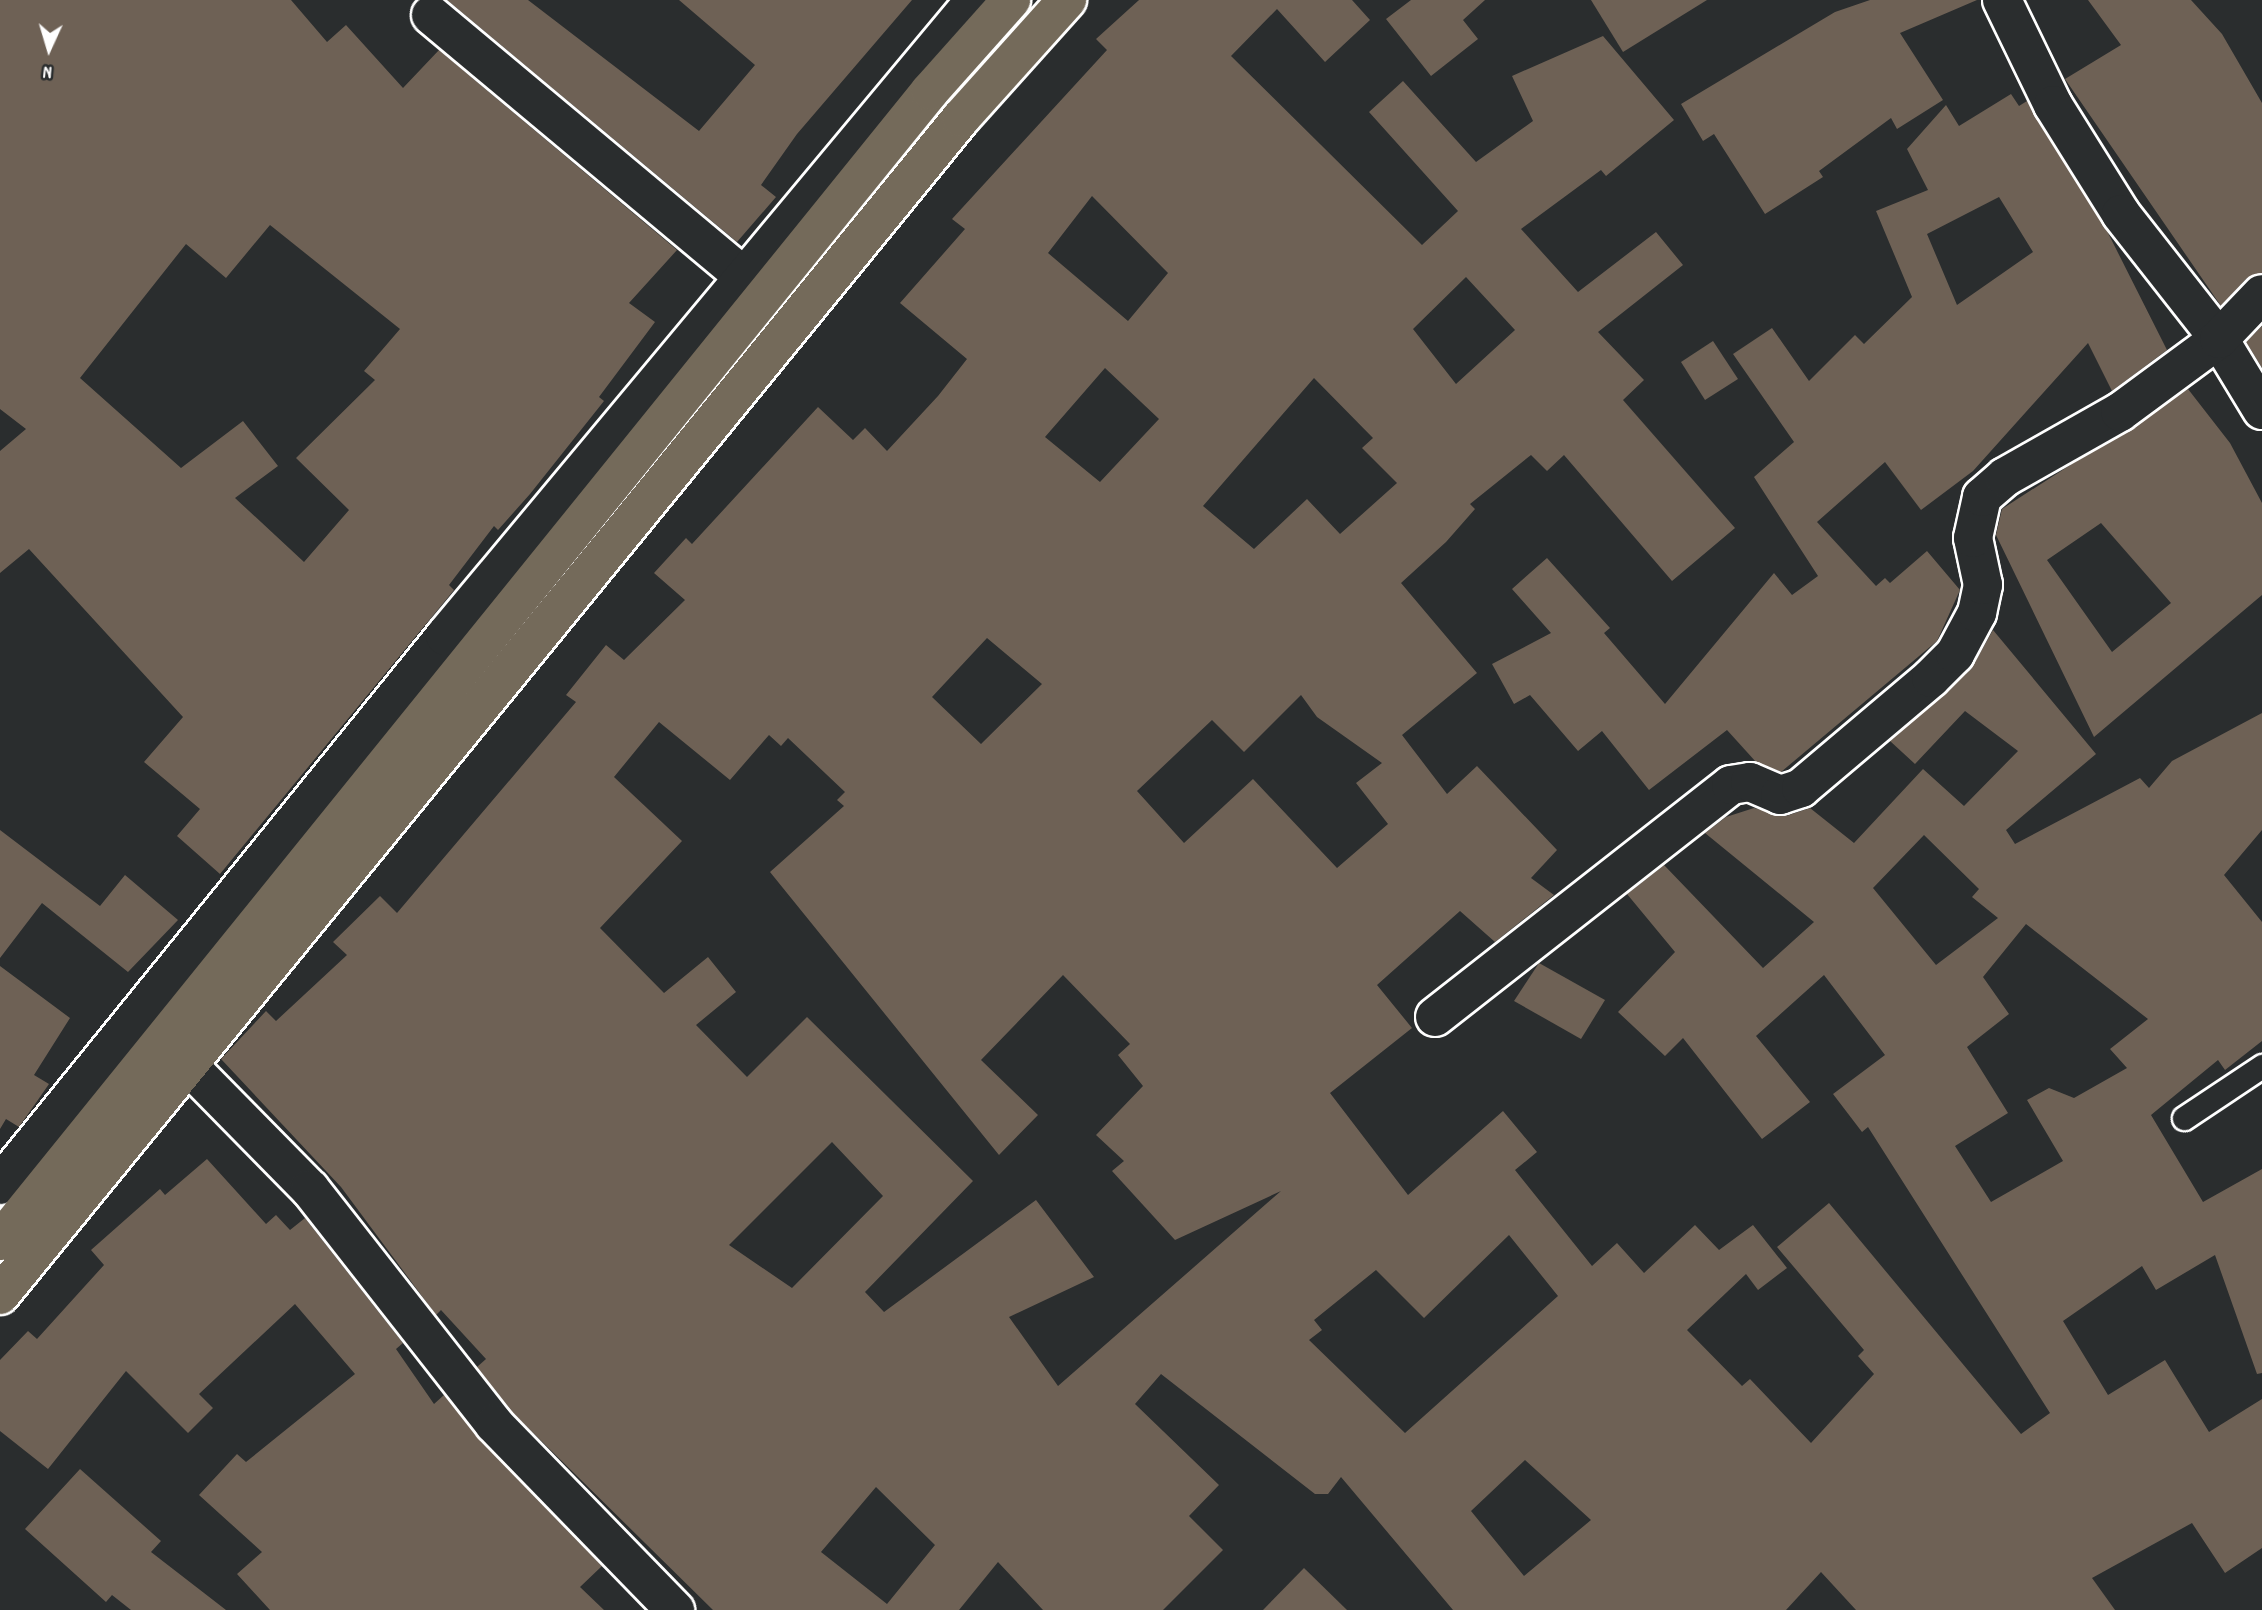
<!DOCTYPE html>
<html>
<head>
<meta charset="utf-8">
<style>
	body { margin:0 }
	#map { position:relative; width:2262px; height:1610px; overflow:hidden; background:#2a2d2e; font-family:Dekko,sans-serif }
	div>[style] { position:absolute }
	.building>* { inset:0; background:#6e6155 }
	.roads { filter:drop-shadow(2px 0 #fff) drop-shadow(-2px 0 #fff) drop-shadow(0 2px #fff) drop-shadow(0 -2px #fff) }
	.service>* { height:23px; margin:-11.5px; padding:0 11.5px; transform-origin:11.5px; border-radius:11.5px; background:#2a2d2e }
	.minor>* { height:38px; margin:-19px; padding:0 19px; transform-origin:19px; border-radius:19px; background:#2a2d2e }
	.trunk>* { height:38px; margin:-19px; padding:0 19px; transform-origin:19px; border-radius:19px; background:#746a5a }
	span { translate:-50% -50%; white-space:nowrap; text-align:center; line-height:1.15; -webkit-text-stroke:7px #2a2d2e; paint-order:stroke }
	.north { position:absolute; left:14px; top:14px; width:70px; height:70px; -webkit-text-stroke:5px #2a2d2e; paint-order:stroke; rotate:184deg; font-size:19px; font-weight:700; line-height:28px; text-align:center; color:#fff }
	.north::after { content:''; display:block; margin:auto; width:24px; height:32px; background:#fff; clip-path:polygon(50% 0,100% 100%,50% 72%,0 100%) }
</style>
</head>
<body>
<div id="map">
	<div class="building">
		<i style="clip-path:polygon(evenodd,0 0,291px 0,327px 42px,346px 25px,403px 88px,439px 50px,677px 250px,629px 303px,655px 322px,599px 397px,604px 401px,530px 494px,498px 530px,494px 526px,449px 585px,454px 590px,220px 874px,177px 836px,200px 809px,144px 762px,183px 717px,29px 549px,0 573px,0 451px,26px 429px,0 409px,0 0,270px 225px,400px 329px,364px 371px,375px 380px,296px 458px,349px 510px,304px 562px,235px 498px,278px 466px,243px 421px,181px 468px,80px 378px,186px 244px,226px 278px,270px 225px)"></i>
		<i style="clip-path:polygon(447px 0,528px 0,699px 131px,755px 65px,679px 0,912px 0,797px 134px,761px 185px,776px 197px,737px 242px)"></i>
		<i style="clip-path:polygon(evenodd,1139px 0,1352px 0,1370px 20px,1325px 62px,1277px 9px,1231px 56px,1422px 245px,1458px 211px,1369px 112px,1403px 81px,1476px 162px,1533px 121px,1512px 76px,1603px 36px,1674px 120px,1606px 176px,1601px 170px,1521px 229px,1578px 292px,1656px 232px,1683px 265px,1598px 332px,1644px 380px,1623px 400px,1735px 528px,1672px 581px,1564px 455px,1547px 471px,1531px 455px,1470px 504px,1475px 509px,1446px 542px,1401px 583px,1477px 673px,1402px 735px,1447px 794px,1477px 766px,1557px 850px,1531px 878px,1554px 895px,1495px 942px,1460px 911px,1377px 985px,1412px 1028px,1330px 1093px,1408px 1195px,1503px 1111px,1537px 1152px,1515px 1170px,1592px 1266px,1617px 1243px,1644px 1273px,1695px 1225px,1719px 1250px,1753px 1225px,1787px 1268px,1758px 1290px,1746px 1274px,1687px 1330px,1742px 1386px,1750px 1379px,1811px 1443px,1874px 1374px,1858px 1356px,1864px 1350px,1777px 1247px,1829px 1203px,2021px 1434px,2050px 1413px,1868px 1127px,1862px 1132px,1833px 1094px,1885px 1055px,1824px 975px,1756px 1036px,1810px 1102px,1762px 1139px,1683px 1038px,1665px 1056px,1618px 1012px,1675px 952px,1627px 894px,1664px 865px,1763px 968px,1814px 922px,1705px 833px,1726px 817px,1754px 808px,1786px 816px,1810px 808px,1854px 843px,1923px 769px,1964px 806px,2018px 751px,1965px 711px,1915px 764px,1890px 741px,1971px 669px,1993px 630px,2096px 754px,2006px 830px,2015px 844px,2140px 778px,2149px 788px,2172px 761px,2262px 713px,2262px 830px,2224px 875px,2262px 922px,2262px 1041px,2225px 1070px,2218px 1060px,2151px 1115px,2203px 1202px,2262px 1169px,2262px 1373px,2257px 1374px,2215px 1255px,2156px 1290px,2142px 1266px,2063px 1321px,2108px 1395px,2165px 1360px,2209px 1432px,2262px 1399px,2262px 1548px,2225px 1573px,2192px 1523px,2092px 1578px,2115px 1610px,1856px 1610px,1821px 1572px,1786px 1610px,1453px 1610px,1341px 1477px,1328px 1494px,1315px 1494px,1161px 1374px,1135px 1404px,1219px 1485px,1189px 1516px,1223px 1550px,1163px 1610px,1043px 1610px,998px 1562px,959px 1610px,713px 1610px,510px 1410px,477px 1367px,486px 1359px,441px 1310px,436px 1315px,341px 1187px,221px 1059px,266px 1011px,276px 1021px,347px 955px,333px 942px,380px 896px,397px 913px,576px 702px,566px 695px,606px 645px,624px 660px,685px 600px,654px 573px,686px 538px,692px 544px,818px 407px,853px 440px,865px 428px,887px 451px,938px 396px,967px 359px,900px 303px,965px 229px,952px 219px,1107px 50px,1096px 39px,1139px 0,1092px 196px,1168px 273px,1128px 321px,1048px 253px,1092px 196px,1139px 0,1466px 277px,1515px 330px,1456px 384px,1413px 329px,1466px 277px,1139px 0,1105px 368px,1159px 419px,1100px 482px,1045px 437px,1105px 368px,1139px 0,1314px 378px,1373px 438px,1362px 448px,1397px 483px,1340px 534px,1307px 499px,1254px 549px,1203px 506px,1314px 378px,1139px 0,987px 638px,1042px 684px,981px 744px,932px 697px,987px 638px,1139px 0,1301px 695px,1317px 717px,1382px 763px,1356px 783px,1388px 824px,1337px 868px,1253px 779px,1184px 843px,1137px 791px,1212px 720px,1244px 752px,1301px 695px,1139px 0,659px 722px,730px 780px,769px 735px,781px 746px,788px 738px,845px 792px,837px 800px,844px 806px,770px 872px,999px 1155px,1038px 1115px,981px 1060px,1063px 975px,1130px 1044px,1118px 1055px,1143px 1086px,1096px 1135px,1124px 1161px,1112px 1171px,1175px 1240px,1281px 1191px,1058px 1386px,1009px 1317px,1094px 1277px,1036px 1200px,884px 1312px,865px 1292px,973px 1181px,807px 1017px,747px 1077px,696px 1025px,736px 992px,708px 957px,664px 993px,600px 928px,682px 841px,614px 777px,659px 722px,1139px 0,1924px 835px,1979px 889px,1972px 897px,1998px 918px,1936px 965px,1873px 888px,1924px 835px,1139px 0,2026px 924px,2148px 1019px,2110px 1049px,2127px 1068px,2074px 1098px,2049px 1088px,2027px 1100px,2063px 1161px,1991px 1202px,1955px 1146px,2008px 1113px,1967px 1047px,2009px 1014px,1983px 977px,2026px 924px,1139px 0,832px 1142px,883px 1196px,792px 1288px,729px 1245px,832px 1142px,1139px 0,1509px 1235px,1558px 1296px,1405px 1433px,1309px 1340px,1322px 1330px,1314px 1320px,1376px 1270px,1424px 1318px,1509px 1235px,1139px 0,1525px 1460px,1591px 1520px,1524px 1576px,1471px 1511px,1525px 1460px,1139px 0,876px 1487px,935px 1545px,887px 1604px,821px 1552px,876px 1487px)"></i>
		<i style="clip-path:polygon(1411px 0,1485px 0,1463px 20px,1478px 39px,1431px 76px,1386px 19px)"></i>
		<i style="clip-path:polygon(1591px 0,1707px 0,1623px 52px)"></i>
		<i style="clip-path:polygon(1870px 0,1977px 0,1900px 33px,1943px 100px,1897px 129px,1891px 118px,1819px 171px,1823px 177px,1765px 214px,1714px 134px,1703px 141px,1681px 104px,1835px 12px)"></i>
		<i style="clip-path:polygon(2088px 0,2191px 0,2222px 34px,2262px 103px,2262px 273px,2246px 279px,2221px 306px,2065px 79px,2121px 45px)"></i>
		<i style="clip-path:polygon(evenodd,2011px 94px,2019px 106px,2027px 101px,2107px 231px,2167px 350px,2112px 391px,2088px 343px,1973px 471px,1921px 510px,1885px 462px,1817px 522px,1876px 586px,1885px 578px,1890px 583px,1927px 551px,1960px 590px,1937px 641px,1781px 772px,1756px 762px,1727px 730px,1649px 790px,1602px 731px,1578px 751px,1530px 695px,1514px 704px,1492px 664px,1551px 633px,1512px 589px,1547px 558px,1610px 628px,1604px 633px,1665px 704px,1774px 573px,1792px 595px,1818px 576px,1754px 477px,1794px 442px,1733px 354px,1772px 328px,1809px 381px,1855px 335px,1864px 344px,1912px 297px,1876px 211px,1928px 190px,1907px 149px,1946px 105px,1959px 126px,2011px 94px,1999px 197px,2033px 252px,1957px 305px,1927px 234px,1999px 197px)"></i>
		<i style="clip-path:polygon(2262px 326px,2262px 368px,2246px 342px)"></i>
		<i style="clip-path:polygon(1713px 341px,1738px 379px,1705px 400px,1681px 362px)"></i>
		<i style="clip-path:polygon(evenodd,2188px 389px,2230px 443px,2262px 503px,2262px 595px,2094px 737px,1996px 535px,2002px 509px,2188px 389px,2101px 523px,2171px 603px,2112px 652px,2047px 560px,2101px 523px)"></i>
		<i style="clip-path:polygon(0 830px,100px 906px,125px 875px,178px 920px,128px 972px,42px 903px,0 958px)"></i>
		<i style="clip-path:polygon(1539px 963px,1605px 1000px,1581px 1039px,1514px 1001px)"></i>
		<i style="clip-path:polygon(0 966px,70px 1018px,34px 1075px,49px 1084px,19px 1127px,6px 1119px,0 1129px)"></i>
		<i style="clip-path:polygon(207px 1159px,266px 1224px,276px 1215px,290px 1230px,305px 1218px,403px 1343px,396px 1349px,434px 1404px,444px 1395px,602px 1566px,580px 1587px,604px 1610px,270px 1610px,237px 1574px,262px 1552px,199px 1495px,237px 1454px,246px 1462px,355px 1374px,295px 1304px,199px 1394px,213px 1408px,188px 1433px,126px 1371px,48px 1469px,0 1431px,0 1360px,28px 1331px,37px 1339px,104px 1265px,91px 1250px,160px 1189px,165px 1195px)"></i>
		<i style="clip-path:polygon(80px 1469px,161px 1541px,151px 1552px,226px 1610px,131px 1610px,112px 1595px,106px 1602px,25px 1529px)"></i>
		<i style="clip-path:polygon(1304px 1568px,1347px 1610px,1263px 1610px)"></i>
	</div>
	<div class="roads">
		<div class="service">
			<i style="left:2184px;top:1118px;width:94px;rotate:-33.7deg"></i>
		</div>
		<div class="minor">
			<i style="left:2002px;top:0;width:117px;rotate:64.1deg"></i>
			<i style="left:2053px;top:105px;width:128px;rotate:58deg"></i>
			<i style="left:2121px;top:214px;width:159px;rotate:51.9deg"></i>
			<i style="left:2219px;top:339px;width:83px;rotate:58.8deg"></i>
			<i style="left:431px;top:15px;width:408px;rotate:39.9deg"></i>
			<i style="left:1435px;top:1017px;width:376px;rotate:-38.1deg"></i>
			<i style="left:1731px;top:785px;width:19px;rotate:-9deg"></i>
			<i style="left:1750px;top:782px;width:33px;rotate:23deg"></i>
			<i style="left:1780px;top:795px;width:22px;rotate:-18deg"></i>
			<i style="left:1801px;top:788px;width:170px;rotate:-40.2deg"></i>
			<i style="left:1931px;top:678px;width:34px;rotate:-45deg"></i>
			<i style="left:1955px;top:654px;width:47px;rotate:-61.8deg"></i>
			<i style="left:1977px;top:613px;width:29px;rotate:-78deg"></i>
			<i style="left:1983px;top:585px;width:48px;rotate:-102deg"></i>
			<i style="left:1973px;top:538px;width:42px;rotate:-77.6deg"></i>
			<i style="left:1982px;top:497px;width:30px;rotate:-41deg"></i>
			<i style="left:2005px;top:477px;width:132px;rotate:-29.5deg"></i>
			<i style="left:2120px;top:412px;width:123px;rotate:-36.4deg"></i>
			<i style="left:2219px;top:339px;width:62px;rotate:-46.3deg"></i>
			<i style="left:187px;top:1064px;width:175px;rotate:45.5deg"></i>
			<i style="left:310px;top:1189px;width:298px;rotate:51.9deg"></i>
			<i style="left:494px;top:1424px;width:260px;rotate:45.8deg"></i>
			<i style="left:0;top:1185px;width:707px;rotate:-50.97deg"></i>
			<i style="left:445px;top:636px;width:828px;rotate:-50.19deg"></i>
		</div>
		<div class="trunk">
			<i style="left:0;top:1241px;width:1479px;rotate:-51.04deg"></i>
			<i style="left:930px;top:91px;width:122px;rotate:-48.3deg"></i>
			<i style="left:0;top:1295px;width:1519px;rotate:-50.77deg"></i>
			<i style="left:961px;top:118px;width:159px;rotate:-48.1deg"></i>
		</div>
	</div>
	<div class="north">N</div>
</div>
</body>
</html>
